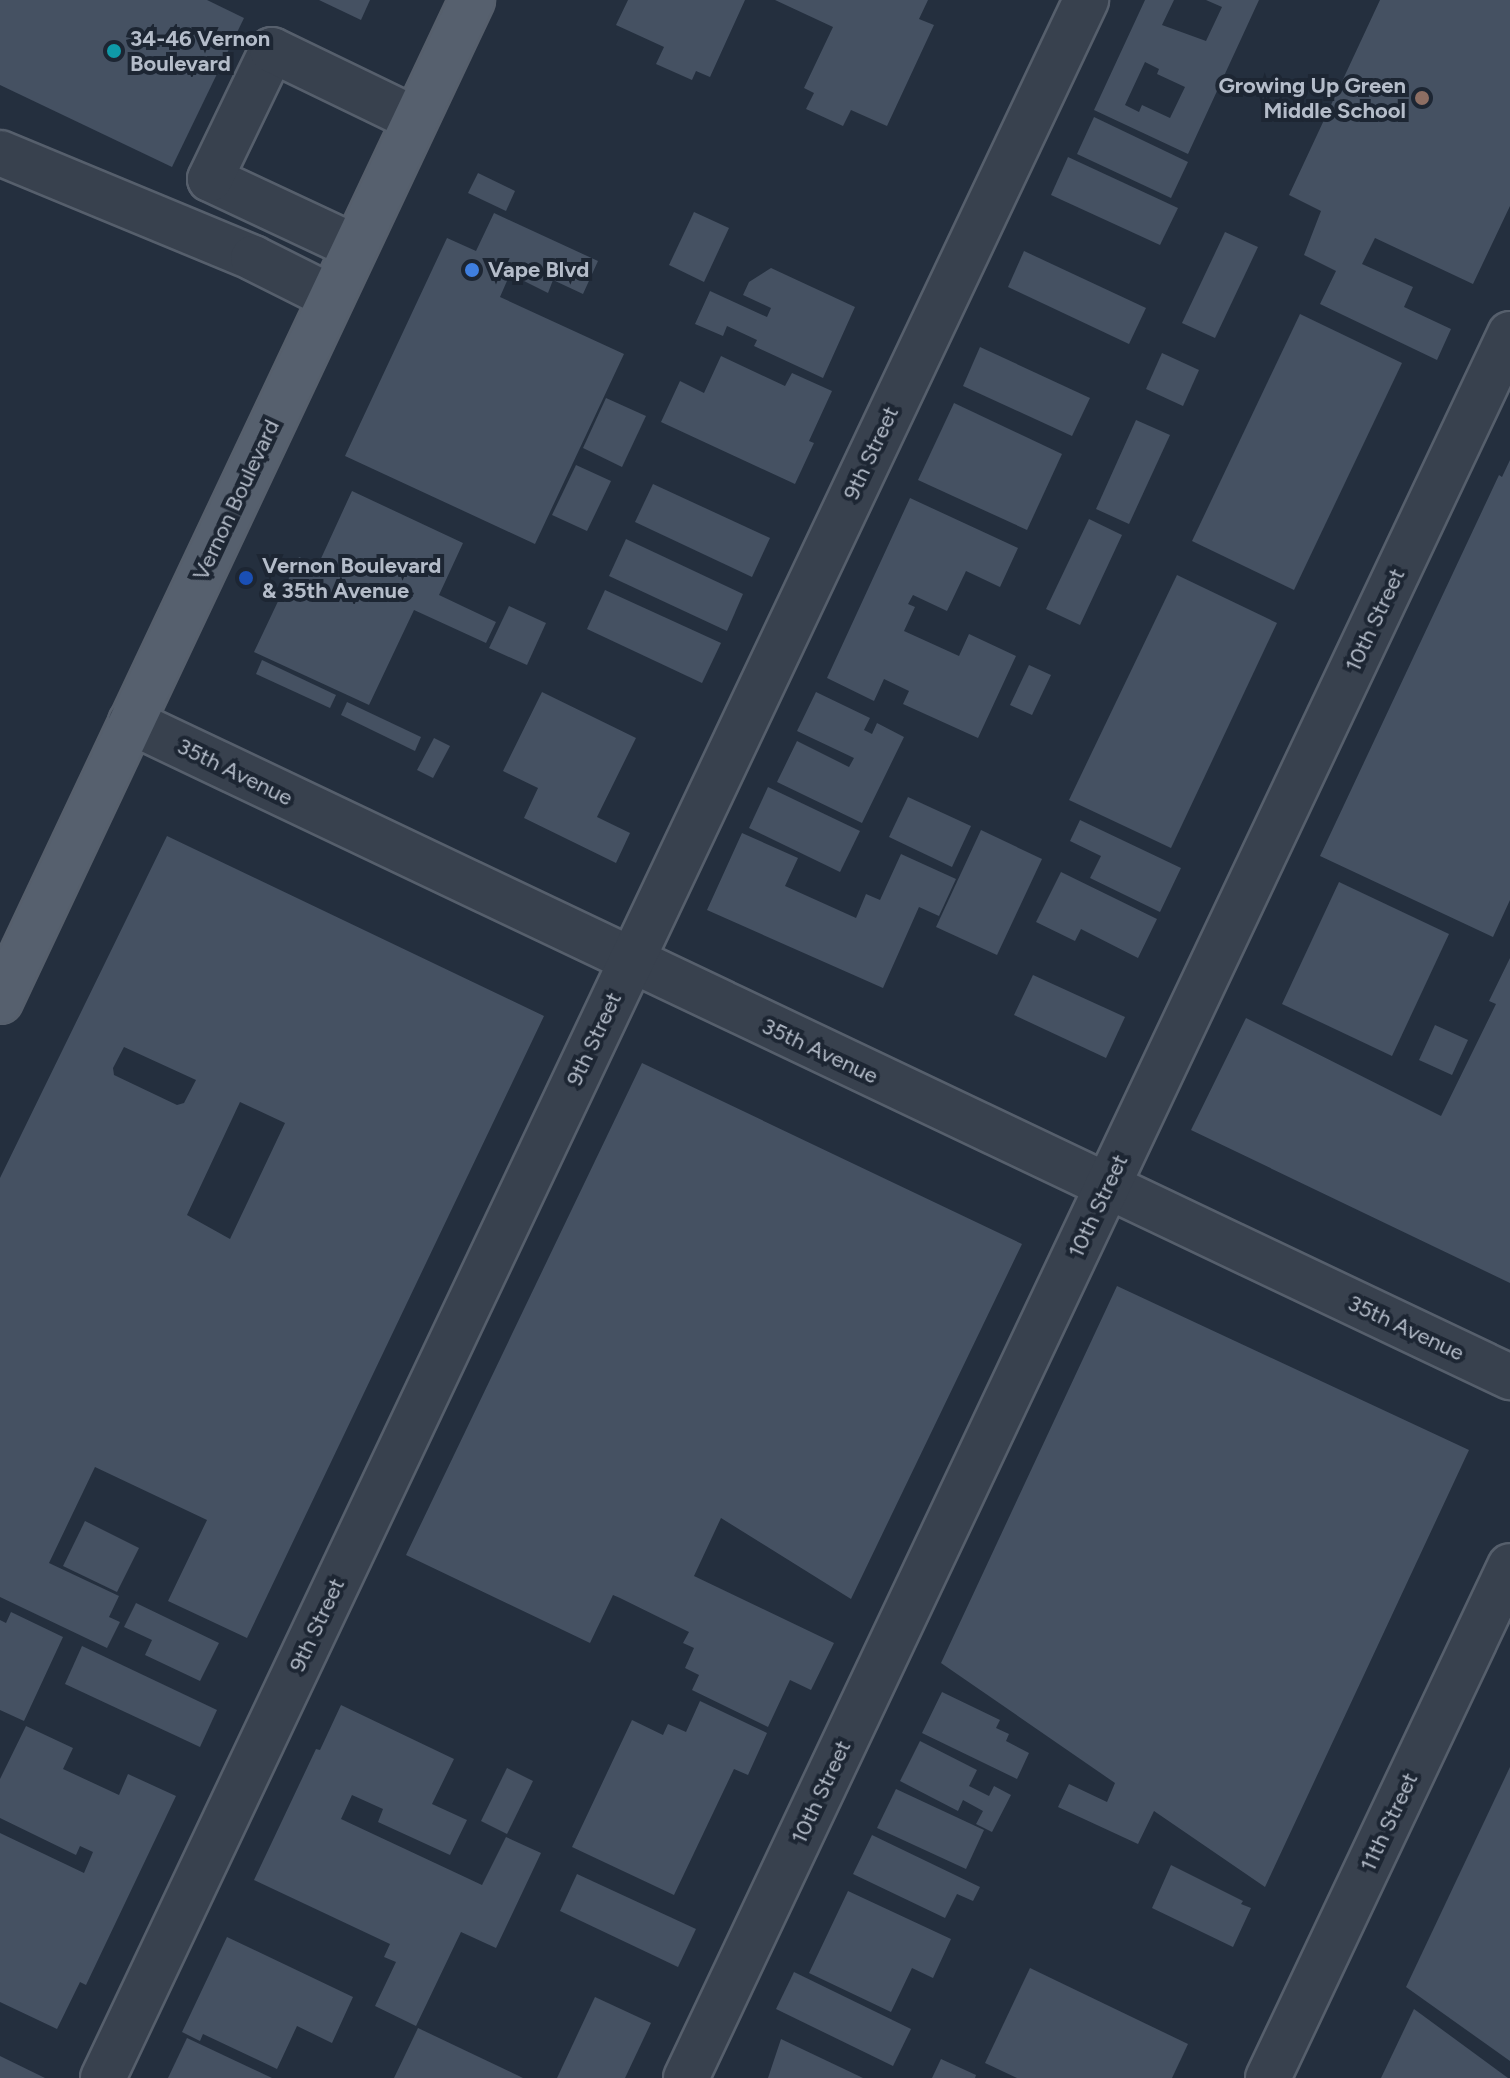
<!DOCTYPE html>
<html>
<head>
<meta charset="utf-8">
<style>
	body { margin:0 }
	#map { position:relative; width:1510px; height:2078px; overflow:hidden; background:#242f3e; font-family:Figtree,sans-serif }
	div>[style] { position:absolute }
	.building>* { inset:0; background:#455162 }
	.roads { filter:drop-shadow(2px 0 #565f6c) drop-shadow(-2px 0 #565f6c) drop-shadow(0 2px #565f6c) drop-shadow(0 -2px #565f6c) }
	.minor>* { height:44px; margin:-22px; padding:0 22px; transform-origin:22px; border-radius:22px; background:#38414e }
	.major>* { height:44px; margin:-22px; padding:0 22px; transform-origin:22px; border-radius:22px; background:#56606e }
	.dots>* { width:22px; height:22px; translate:-50% -50%; box-sizing:border-box; border:4px solid #1d2633; border-radius:50% }
	span { translate:-50% -50%; white-space:nowrap; text-align:center; line-height:1.15; -webkit-text-stroke:8px #1d2633; paint-order:stroke }
	.poi-label { font-size:22px; color:#b4bcc9; font-weight:700 }
	.left { translate:0 -50%; text-align:left }
	.right { translate:-100% -50%; text-align:right }
	.street-label { font-size:22px; color:#b4bcc9 }
</style>
</head>
<body>
<div id="map">
	<div class="building">
		<i style="clip-path:polygon(0 0,207px 0,244px 18px,172px 167px,0 85px)"></i>
		<i style="clip-path:polygon(319px 0,370px 0,361px 20px)"></i>
		<i style="clip-path:polygon(628px 0,745px 0,710px 77px,696px 71px,692px 80px,656px 64px,664px 47px,616px 25px)"></i>
		<i style="clip-path:polygon(775px 0,928px 0,919px 19px,934px 25px,887px 126px,851px 110px,843px 126px,806px 109px,814px 93px,804px 88px,833px 27px)"></i>
		<i style="clip-path:polygon(evenodd,1145px 0,1174px 0,1162px 25px,1206px 41px,1222px 7px,1206px 0,1259px 0,1188px 154px,1094px 110px,1145px 0,1145px 62px,1159px 69px,1157px 74px,1185px 87px,1170px 118px,1142px 105px,1139px 112px,1125px 105px,1145px 62px)"></i>
		<i style="clip-path:polygon(1380px 0,1510px 0,1510px 206px,1473px 284px,1375px 238px,1362px 264px,1413px 287px,1404px 307px,1451px 329px,1437px 360px,1320px 304px,1336px 271px,1304px 255px,1321px 211px,1289px 195px)"></i>
		<i style="clip-path:polygon(1094px 117px,1188px 162px,1171px 198px,1077px 154px)"></i>
		<i style="clip-path:polygon(1068px 157px,1178px 208px,1160px 245px,1051px 195px)"></i>
		<i style="clip-path:polygon(478px 173px,515px 191px,506px 211px,468px 193px)"></i>
		<i style="clip-path:polygon(694px 212px,729px 228px,704px 282px,669px 265px)"></i>
		<i style="clip-path:polygon(494px 213px,598px 261px,583px 294px,553px 280px,548px 293px,510px 274px,500px 297px,624px 354px,535px 544px,345px 456px,447px 238px,476px 251px)"></i>
		<i style="clip-path:polygon(1225px 232px,1258px 247px,1215px 338px,1182px 323px)"></i>
		<i style="clip-path:polygon(1024px 251px,1146px 308px,1129px 344px,1008px 287px)"></i>
		<i style="clip-path:polygon(771px 268px,855px 307px,823px 378px,754px 346px,757px 340px,727px 326px,723px 336px,695px 324px,710px 291px,767px 317px,771px 308px,743px 295px,749px 282px)"></i>
		<i style="clip-path:polygon(1300px 314px,1402px 363px,1294px 590px,1192px 541px)"></i>
		<i style="clip-path:polygon(980px 347px,1090px 398px,1072px 436px,963px 386px)"></i>
		<i style="clip-path:polygon(1162px 353px,1199px 370px,1183px 406px,1146px 389px)"></i>
		<i style="clip-path:polygon(721px 356px,785px 386px,792px 373px,832px 391px,809px 441px,814px 443px,795px 484px,661px 422px,680px 381px,704px 393px)"></i>
		<i style="clip-path:polygon(606px 398px,646px 416px,622px 467px,583px 448px)"></i>
		<i style="clip-path:polygon(954px 403px,1062px 454px,1027px 530px,918px 480px)"></i>
		<i style="clip-path:polygon(1136px 420px,1170px 435px,1129px 524px,1096px 509px)"></i>
		<i style="clip-path:polygon(1510px 460px,1510px 900px,1493px 937px,1320px 856px,1499px 475px,1502px 477px)"></i>
		<i style="clip-path:polygon(576px 465px,611px 481px,587px 531px,552px 515px)"></i>
		<i style="clip-path:polygon(653px 484px,770px 538px,752px 577px,635px 522px)"></i>
		<i style="clip-path:polygon(352px 491px,463px 543px,439px 595px,496px 622px,486px 643px,414px 610px,369px 705px,254px 652px,299px 557px,318px 565px)"></i>
		<i style="clip-path:polygon(910px 498px,1018px 548px,1000px 587px,966px 571px,947px 611px,913px 595px,908px 604px,915px 607px,904px 631px,959px 656px,969px 634px,1016px 656px,978px 738px,903px 704px,909px 691px,884px 679px,874px 701px,827px 678px)"></i>
		<i style="clip-path:polygon(1089px 519px,1122px 535px,1080px 625px,1046px 609px)"></i>
		<i style="clip-path:polygon(626px 539px,743px 594px,727px 631px,609px 576px)"></i>
		<i style="clip-path:polygon(1177px 575px,1277px 623px,1171px 848px,1069px 800px)"></i>
		<i style="clip-path:polygon(605px 590px,721px 643px,702px 683px,587px 629px)"></i>
		<i style="clip-path:polygon(509px 606px,546px 623px,527px 665px,489px 648px)"></i>
		<i style="clip-path:polygon(262px 660px,336px 695px,330px 708px,256px 674px)"></i>
		<i style="clip-path:polygon(1029px 665px,1051px 675px,1032px 715px,1010px 705px)"></i>
		<i style="clip-path:polygon(542px 692px,636px 738px,597px 817px,630px 833px,616px 863px,524px 818px,538px 788px,503px 771px)"></i>
		<i style="clip-path:polygon(816px 692px,870px 718px,864px 730px,872px 734px,877px 723px,904px 737px,862px 823px,777px 782px,797px 741px,849px 767px,854px 758px,797px 731px)"></i>
		<i style="clip-path:polygon(347px 702px,421px 737px,415px 751px,341px 715px)"></i>
		<i style="clip-path:polygon(434px 738px,450px 746px,433px 778px,417px 770px)"></i>
		<i style="clip-path:polygon(768px 787px,860px 831px,840px 872px,749px 828px)"></i>
		<i style="clip-path:polygon(908px 797px,971px 826px,952px 867px,889px 837px)"></i>
		<i style="clip-path:polygon(1080px 820px,1181px 868px,1160px 912px,1090px 878px,1101px 856px,1070px 841px)"></i>
		<i style="clip-path:polygon(981px 830px,1042px 859px,997px 955px,936px 927px)"></i>
		<i style="clip-path:polygon(742px 833px,798px 858px,785px 886px,856px 918px,866px 894px,880px 900px,901px 854px,956px 879px,939px 916px,919px 907px,883px 988px,707px 910px)"></i>
		<i style="clip-path:polygon(evenodd,167px 836px,544px 1016px,247px 1638px,168px 1601px,207px 1520px,95px 1467px,49px 1563px,119px 1596px,109px 1617px,120px 1622px,107px 1648px,0 1597px,0 1178px,167px 836px,124px 1047px,196px 1080px,184px 1103px,177px 1105px,114px 1075px,113px 1068px,124px 1047px,167px 836px,240px 1102px,285px 1123px,230px 1239px,187px 1215px,240px 1102px)"></i>
		<i style="clip-path:polygon(1061px 872px,1157px 919px,1138px 958px,1081px 929px,1075px 941px,1036px 922px)"></i>
		<i style="clip-path:polygon(1339px 882px,1449px 934px,1392px 1056px,1282px 1004px)"></i>
		<i style="clip-path:polygon(1510px 958px,1510px 1283px,1191px 1130px,1246px 1018px,1441px 1116px,1496px 1004px,1489px 1001px)"></i>
		<i style="clip-path:polygon(1033px 975px,1125px 1017px,1106px 1058px,1014px 1015px)"></i>
		<i style="clip-path:polygon(1435px 1025px,1468px 1040px,1452px 1075px,1419px 1060px)"></i>
		<i style="clip-path:polygon(642px 1063px,1022px 1244px,851px 1599px,721px 1518px,694px 1576px,834px 1643px,811px 1690px,790px 1680px,768px 1727px,692px 1690px,699px 1675px,685px 1668px,694px 1648px,683px 1643px,689px 1632px,620px 1598px,613px 1595px,590px 1643px,406px 1555px)"></i>
		<i style="clip-path:polygon(1117px 1286px,1469px 1450px,1265px 1887px,1154px 1811px,1138px 1844px,1058px 1807px,1069px 1784px,1107px 1802px,1115px 1783px,941px 1663px)"></i>
		<i style="clip-path:polygon(85px 1521px,139px 1548px,117px 1592px,63px 1566px)"></i>
		<i style="clip-path:polygon(136px 1603px,219px 1643px,200px 1681px,145px 1655px,152px 1640px,124px 1627px)"></i>
		<i style="clip-path:polygon(11px 1612px,63px 1637px,24px 1721px,0 1710px,0 1620px,6px 1623px)"></i>
		<i style="clip-path:polygon(82px 1646px,217px 1710px,200px 1747px,65px 1684px)"></i>
		<i style="clip-path:polygon(942px 1692px,1000px 1720px,996px 1728px,1009px 1734px,1006px 1741px,1029px 1753px,1017px 1779px,922px 1733px)"></i>
		<i style="clip-path:polygon(700px 1701px,767px 1733px,748px 1775px,734px 1769px,674px 1895px,572px 1847px,632px 1720px,663px 1735px,668px 1724px,686px 1732px)"></i>
		<i style="clip-path:polygon(341px 1705px,454px 1759px,432px 1804px,467px 1820px,450px 1855px,378px 1822px,383px 1809px,352px 1795px,341px 1819px,482px 1885px,506px 1837px,541px 1853px,496px 1948px,461px 1932px,416px 2026px,375px 2006px,396px 1962px,384px 1957px,390px 1944px,254px 1880px,316px 1749px,320px 1750px)"></i>
		<i style="clip-path:polygon(26px 1726px,73px 1748px,63px 1769px,119px 1795px,128px 1774px,176px 1796px,86px 1985px,80px 1982px,57px 2029px,0 2002px,0 1833px,84px 1873px,93px 1852px,80px 1846px,76px 1855px,0 1818px,0 1779px)"></i>
		<i style="clip-path:polygon(920px 1741px,977px 1770px,969px 1786px,989px 1796px,994px 1786px,1011px 1795px,992px 1832px,976px 1824px,983px 1811px,963px 1800px,958px 1811px,900px 1781px)"></i>
		<i style="clip-path:polygon(1510px 1767px,1510px 2061px,1406px 1987px)"></i>
		<i style="clip-path:polygon(507px 1768px,533px 1781px,507px 1834px,481px 1821px)"></i>
		<i style="clip-path:polygon(896px 1789px,984px 1830px,966px 1869px,877px 1828px)"></i>
		<i style="clip-path:polygon(872px 1835px,980px 1887px,973px 1901px,957px 1894px,945px 1918px,853px 1874px)"></i>
		<i style="clip-path:polygon(1171px 1865px,1243px 1901px,1241px 1904px,1251px 1908px,1233px 1947px,1152px 1908px)"></i>
		<i style="clip-path:polygon(577px 1874px,696px 1929px,678px 1967px,560px 1911px)"></i>
		<i style="clip-path:polygon(848px 1891px,951px 1939px,933px 1978px,912px 1968px,891px 2012px,809px 1973px)"></i>
		<i style="clip-path:polygon(227px 1937px,353px 1997px,332px 2043px,297px 2026px,277px 2069px,203px 2034px,200px 2041px,182px 2032px)"></i>
		<i style="clip-path:polygon(1030px 1968px,1188px 2044px,1172px 2078px,1017px 2078px,985px 2063px)"></i>
		<i style="clip-path:polygon(794px 1972px,911px 2029px,893px 2066px,776px 2009px)"></i>
		<i style="clip-path:polygon(595px 1997px,651px 2023px,625px 2078px,557px 2078px)"></i>
		<i style="clip-path:polygon(1414px 2009px,1508px 2078px,1381px 2078px)"></i>
		<i style="clip-path:polygon(418px 2028px,523px 2078px,394px 2078px)"></i>
		<i style="clip-path:polygon(187px 2038px,272px 2078px,168px 2078px)"></i>
		<i style="clip-path:polygon(781px 2039px,863px 2078px,768px 2078px)"></i>
		<i style="clip-path:polygon(0 2056px,45px 2078px,0 2078px)"></i>
		<i style="clip-path:polygon(941px 2059px,976px 2075px,975px 2078px,932px 2078px)"></i>
	</div>
	<div class="roads">
		<div class="minor">
			<i style="left:0;top:153px;width:274px;rotate:22.5deg"></i>
			<i style="left:253px;top:258px;width:87px;rotate:26.6deg"></i>
			<i style="left:355px;top:247px;width:160px;rotate:-154.9deg"></i>
			<i style="left:210px;top:179px;width:143px;rotate:-64.3deg"></i>
			<i style="left:272px;top:50px;width:159px;rotate:25.8deg"></i>
			<i style="left:131px;top:722px;width:1527px;rotate:25.41deg"></i>
			<i style="left:103px;top:2078px;width:2299px;rotate:-64.68deg"></i>
			<i style="left:686px;top:2078px;width:1929px;rotate:-64.71deg"></i>
			<i style="left:1268px;top:2078px;width:566px;rotate:-64.7deg"></i>
		</div>
		<div class="major">
			<i style="left:0;top:1001px;width:1107px;rotate:-64.75deg"></i>
		</div>
	</div>
	<div class="dots">
		<i style="left:114px;top:51px;background:#0f9aa8"></i>
		<i style="left:1422px;top:98px;background:#8d6e63"></i>
		<i style="left:472px;top:270px;background:#3f7fe0"></i>
		<i style="left:246px;top:578px;background:#1a4fb4"></i>
	</div>
	<div class="poi-label">
		<span class="left" style="left:130px;top:51px">34-46 Vernon<br>Boulevard</span>
		<span class="right" style="left:1406px;top:98px">Growing Up Green<br>Middle School</span>
		<span class="left" style="left:488px;top:270px">Vape Blvd</span>
		<span class="left" style="left:262px;top:578px">Vernon Boulevard<br>&amp; 35th Avenue</span>
	</div>
	<div class="street-label">
		<span style="left:871px;top:453px;rotate:-65deg">9th Street</span>
		<span style="left:236px;top:500px;rotate:-65deg">Vernon Boulevard</span>
		<span style="left:1375px;top:620px;rotate:-65deg">10th Street</span>
		<span style="left:235px;top:772px;rotate:26deg">35th Avenue</span>
		<span style="left:594px;top:1039px;rotate:-65deg">9th Street</span>
		<span style="left:820px;top:1051px;rotate:25deg">35th Avenue</span>
		<span style="left:1098px;top:1206px;rotate:-65deg">10th Street</span>
		<span style="left:1406px;top:1328px;rotate:25deg">35th Avenue</span>
		<span style="left:317px;top:1625px;rotate:-65deg">9th Street</span>
		<span style="left:821px;top:1792px;rotate:-65deg">10th Street</span>
		<span style="left:1389px;top:1822px;rotate:-65deg">11th Street</span>
	</div>
</div>
</body>
</html>
